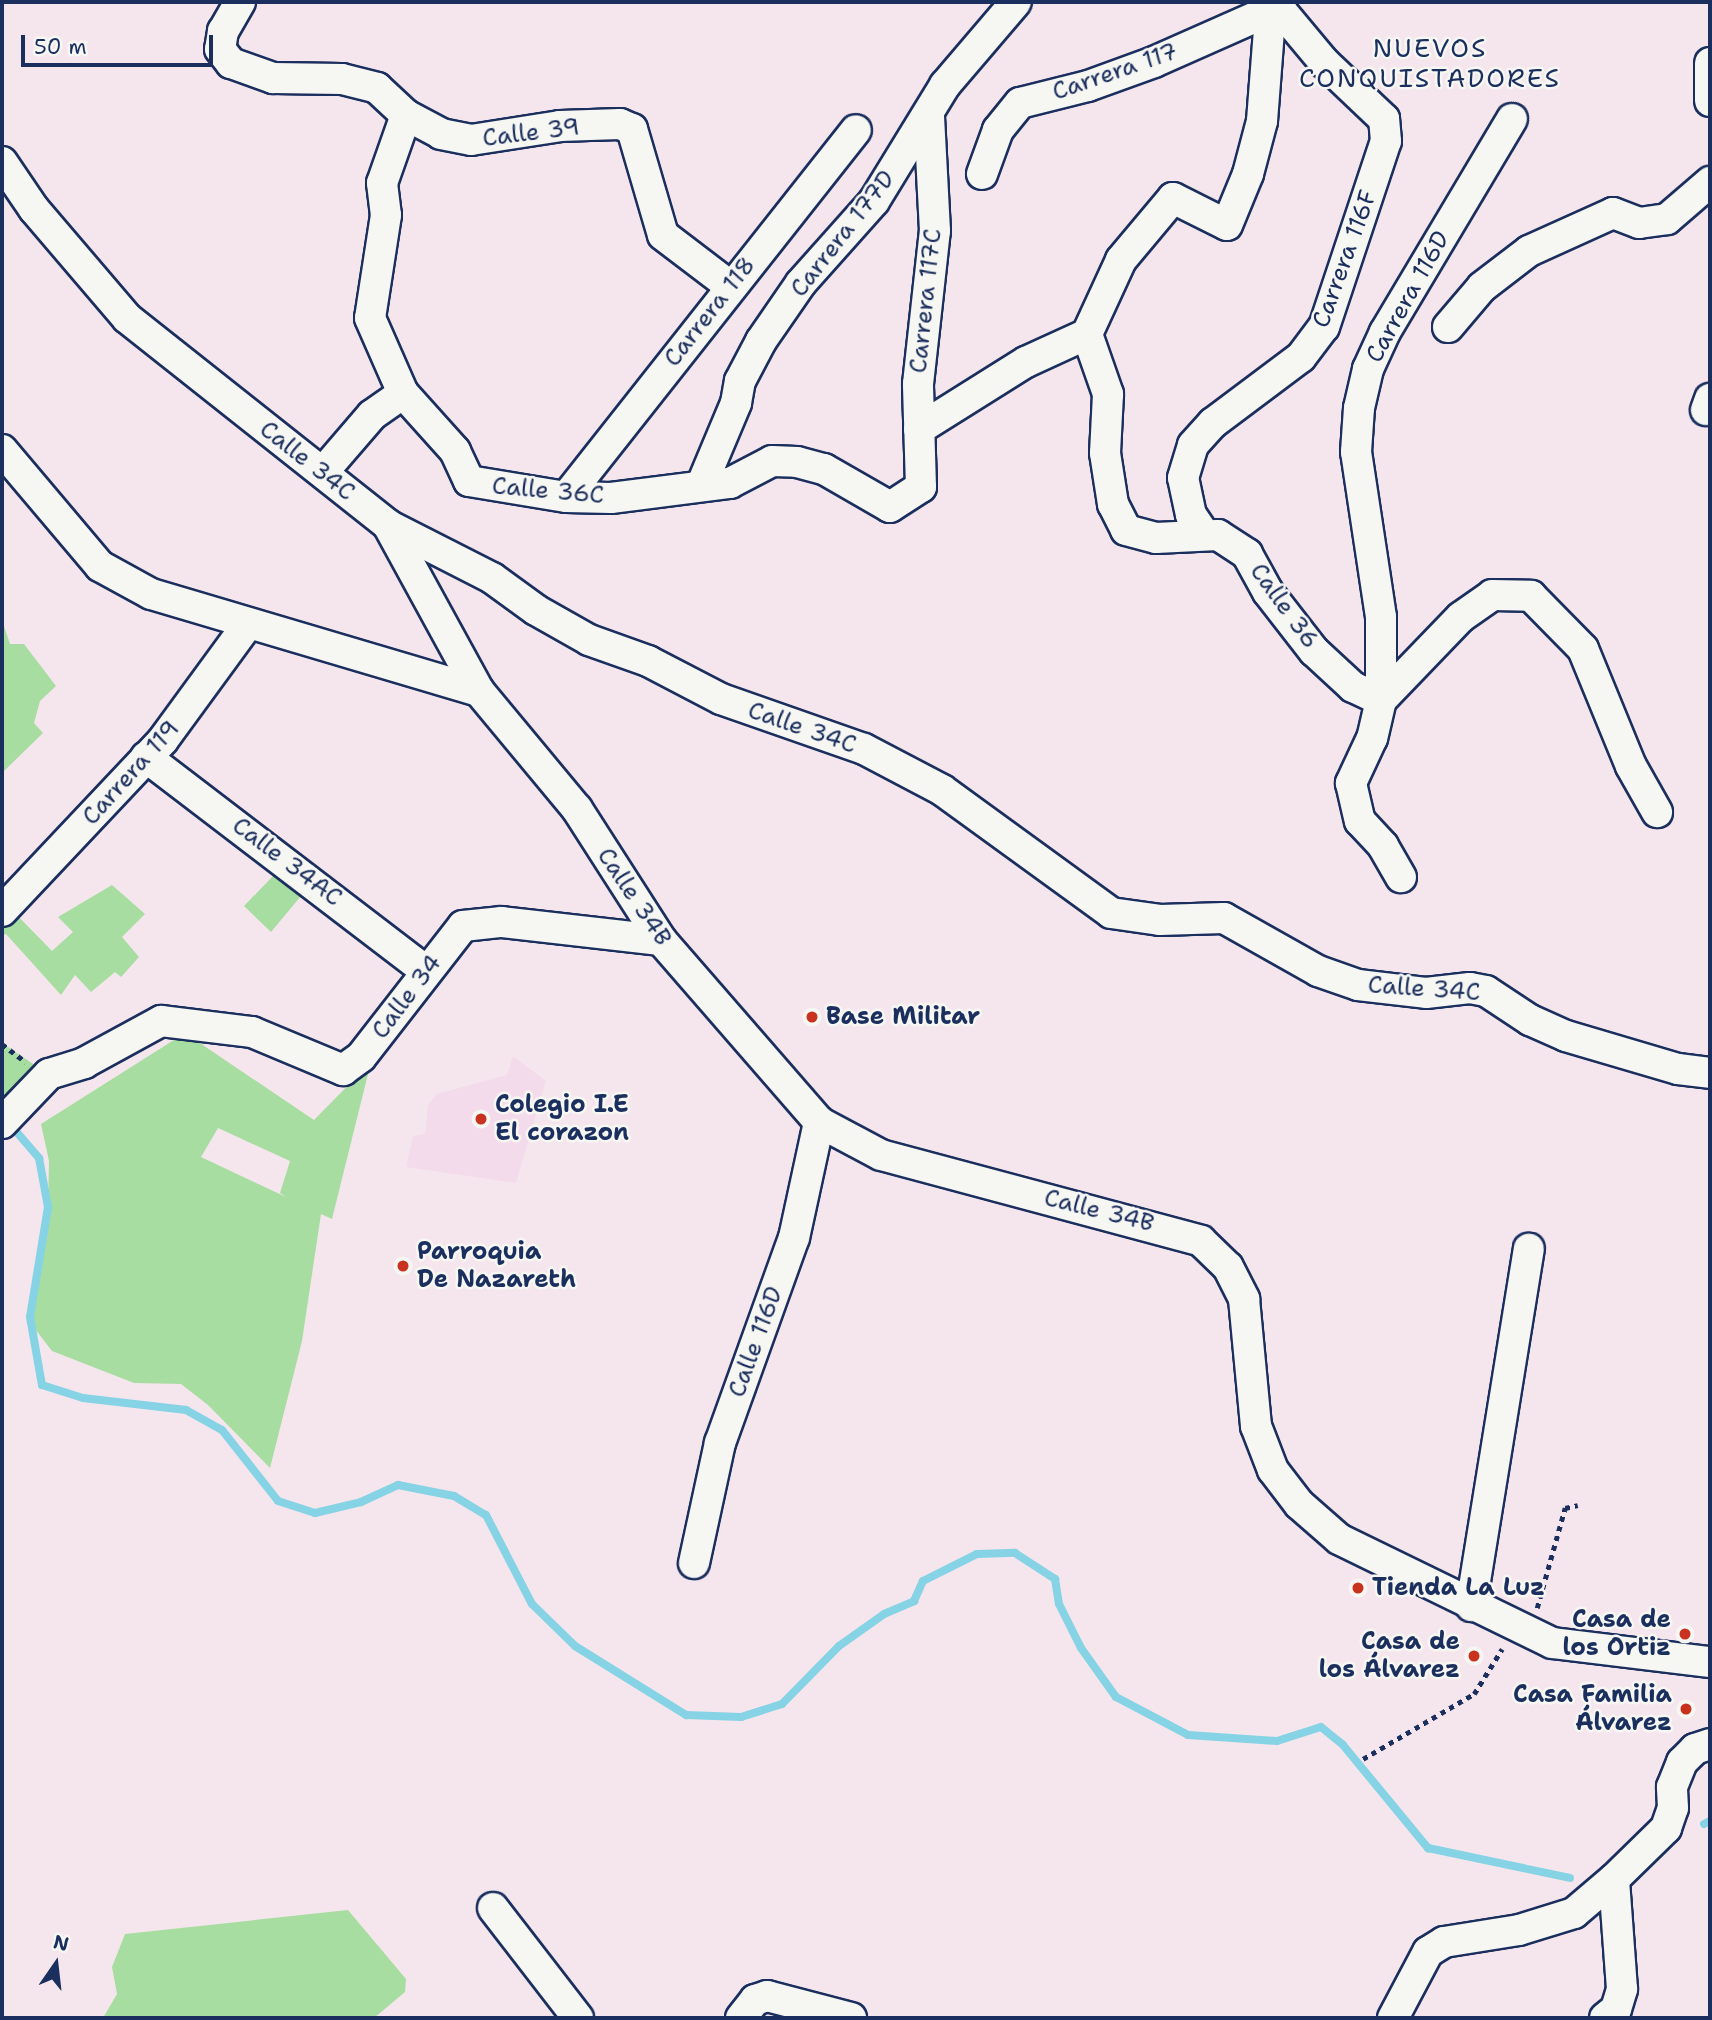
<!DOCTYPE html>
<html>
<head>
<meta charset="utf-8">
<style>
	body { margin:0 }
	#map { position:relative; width:1712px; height:2020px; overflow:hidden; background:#f5e6ee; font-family:"Shantell Sans",sans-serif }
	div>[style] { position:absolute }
	.built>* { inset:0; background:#f4dbeb }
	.green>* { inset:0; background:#a7dda0 }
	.stream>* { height:8px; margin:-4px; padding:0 4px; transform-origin:4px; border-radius:4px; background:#85d3e4 }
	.path>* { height:4.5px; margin-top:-2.25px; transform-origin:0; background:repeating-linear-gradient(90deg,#1b2f5e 0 5px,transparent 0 10px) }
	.roads { filter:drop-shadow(2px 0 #1b2f5e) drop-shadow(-2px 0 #1b2f5e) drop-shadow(0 2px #1b2f5e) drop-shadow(0 -2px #1b2f5e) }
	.street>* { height:30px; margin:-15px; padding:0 15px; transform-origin:15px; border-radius:15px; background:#f6f6f2 }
	.dots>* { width:19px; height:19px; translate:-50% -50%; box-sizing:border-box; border:4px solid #f6f6f2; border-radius:50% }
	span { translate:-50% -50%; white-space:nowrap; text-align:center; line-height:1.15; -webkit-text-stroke:5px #f6f6f2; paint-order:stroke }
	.street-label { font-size:24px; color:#1b2f5e }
	.poi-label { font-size:24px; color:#1b2f5e; font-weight:700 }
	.left { translate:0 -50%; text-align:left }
	.right { translate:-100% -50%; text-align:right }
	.neighbourhood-label { font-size:26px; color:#1b2f5e; letter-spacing:2px }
	.frame { position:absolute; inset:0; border:4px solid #1b2f5e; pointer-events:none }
	.north { position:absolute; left:21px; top:1929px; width:70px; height:70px; -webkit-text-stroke:5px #f6f6f2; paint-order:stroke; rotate:14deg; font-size:19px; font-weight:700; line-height:28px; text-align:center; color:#1b2f5e }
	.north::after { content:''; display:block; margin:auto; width:24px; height:32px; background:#1b2f5e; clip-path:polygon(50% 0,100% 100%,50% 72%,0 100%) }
	.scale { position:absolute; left:21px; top:35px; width:192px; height:32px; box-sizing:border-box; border:4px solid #1b2f5e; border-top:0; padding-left:9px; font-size:21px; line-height:24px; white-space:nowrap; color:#1b2f5e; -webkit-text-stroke:5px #f6f6f2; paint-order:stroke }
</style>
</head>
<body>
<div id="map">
	<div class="built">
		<i style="clip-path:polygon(513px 1056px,546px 1081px,516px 1183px,406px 1167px,413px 1136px,425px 1134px,428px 1105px,437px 1094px,507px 1075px)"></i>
	</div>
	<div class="green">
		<i style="clip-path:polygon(2px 620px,10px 644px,24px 644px,56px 686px,40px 701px,34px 723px,43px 733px,2px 773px)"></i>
		<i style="clip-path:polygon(274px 875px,301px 896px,271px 932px,244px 906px)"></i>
		<i style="clip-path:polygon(112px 885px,145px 914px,122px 937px,139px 957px,121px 977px,115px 972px,91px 992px,75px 975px,61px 995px,6px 934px,2px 936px,2px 915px,13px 911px,52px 951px,73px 932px,58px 917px)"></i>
		<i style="clip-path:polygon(evenodd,185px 1033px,314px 1120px,371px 1062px,332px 1219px,321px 1214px,302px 1341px,270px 1468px,208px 1405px,181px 1384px,134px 1383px,52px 1351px,32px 1325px,48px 1207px,49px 1161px,41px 1124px,185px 1033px,218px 1128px,290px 1161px,280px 1193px,286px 1197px,201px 1157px,218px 1128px)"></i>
		<i style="clip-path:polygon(2px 1043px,48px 1074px,2px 1114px)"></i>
		<i style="clip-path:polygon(348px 1910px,406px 1979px,405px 1992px,374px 2018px,103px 2018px,117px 1994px,112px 1967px,125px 1934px)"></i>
	</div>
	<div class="stream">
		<i style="left:8px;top:1122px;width:48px;rotate:49.3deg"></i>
		<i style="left:39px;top:1158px;width:50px;rotate:79.6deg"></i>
		<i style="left:48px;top:1207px;width:111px;rotate:99.3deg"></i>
		<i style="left:30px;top:1317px;width:69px;rotate:80deg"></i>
		<i style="left:42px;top:1385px;width:43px;rotate:17.6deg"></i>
		<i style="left:83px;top:1398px;width:104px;rotate:6.6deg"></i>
		<i style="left:186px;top:1410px;width:41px;rotate:29.1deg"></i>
		<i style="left:222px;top:1430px;width:90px;rotate:51.7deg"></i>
		<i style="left:278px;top:1501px;width:39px;rotate:18deg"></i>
		<i style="left:315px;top:1513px;width:47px;rotate:-13.4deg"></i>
		<i style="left:361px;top:1502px;width:41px;rotate:-24.7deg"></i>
		<i style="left:398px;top:1485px;width:57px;rotate:11.1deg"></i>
		<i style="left:454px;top:1496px;width:37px;rotate:31deg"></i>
		<i style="left:486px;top:1515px;width:100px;rotate:62.7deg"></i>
		<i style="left:532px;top:1604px;width:60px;rotate:44.3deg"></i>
		<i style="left:575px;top:1646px;width:131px;rotate:31.9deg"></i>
		<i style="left:686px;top:1715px;width:55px;rotate:2.1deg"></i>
		<i style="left:741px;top:1717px;width:43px;rotate:-17.6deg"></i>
		<i style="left:782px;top:1704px;width:81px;rotate:-45.5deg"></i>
		<i style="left:839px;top:1646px;width:55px;rotate:-35.4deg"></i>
		<i style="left:884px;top:1614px;width:33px;rotate:-23deg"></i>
		<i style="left:914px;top:1601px;width:22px;rotate:-66deg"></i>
		<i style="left:923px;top:1581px;width:60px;rotate:-26.6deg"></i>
		<i style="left:977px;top:1554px;width:38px;rotate:-2deg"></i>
		<i style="left:1015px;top:1553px;width:48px;rotate:33deg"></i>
		<i style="left:1055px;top:1579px;width:25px;rotate:81deg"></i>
		<i style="left:1059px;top:1604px;width:49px;rotate:63.4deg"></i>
		<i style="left:1081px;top:1648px;width:60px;rotate:54.5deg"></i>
		<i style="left:1116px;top:1697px;width:81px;rotate:27.8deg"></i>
		<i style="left:1188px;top:1735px;width:89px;rotate:3.9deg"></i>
		<i style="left:1277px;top:1741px;width:46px;rotate:-17.7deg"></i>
		<i style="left:1321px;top:1727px;width:28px;rotate:39deg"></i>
		<i style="left:1343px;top:1745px;width:134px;rotate:50.5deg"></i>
		<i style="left:1428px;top:1848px;width:145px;rotate:11.9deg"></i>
		<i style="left:1704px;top:1824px;width:7px;rotate:-27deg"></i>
	</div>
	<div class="path">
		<i style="left:2px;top:1044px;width:30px;rotate:37deg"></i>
		<i style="left:1537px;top:1608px;width:104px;rotate:-74.4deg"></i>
		<i style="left:1565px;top:1508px;width:13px;rotate:-13deg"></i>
		<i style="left:1363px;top:1759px;width:129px;rotate:-30.4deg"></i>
		<i style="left:1474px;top:1694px;width:53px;rotate:-58.1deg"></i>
	</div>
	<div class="roads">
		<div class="street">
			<i style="left:240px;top:2px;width:34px;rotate:120deg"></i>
			<i style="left:223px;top:31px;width:18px;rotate:99deg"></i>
			<i style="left:220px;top:49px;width:18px;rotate:52deg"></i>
			<i style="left:231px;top:63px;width:45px;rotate:19.7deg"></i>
			<i style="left:273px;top:78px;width:69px;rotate:0.8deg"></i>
			<i style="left:342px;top:79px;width:36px;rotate:14deg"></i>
			<i style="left:377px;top:88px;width:40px;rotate:43deg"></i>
			<i style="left:406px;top:115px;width:40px;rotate:28deg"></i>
			<i style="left:441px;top:134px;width:31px;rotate:11deg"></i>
			<i style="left:471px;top:140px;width:90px;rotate:-8.9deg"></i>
			<i style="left:560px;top:126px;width:60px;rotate:-1.9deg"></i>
			<i style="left:620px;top:124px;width:13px;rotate:23deg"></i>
			<i style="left:632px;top:129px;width:110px;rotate:73.7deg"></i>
			<i style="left:663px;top:235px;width:84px;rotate:37.3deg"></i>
			<i style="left:1710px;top:63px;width:38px;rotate:90deg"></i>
			<i style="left:406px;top:115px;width:72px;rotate:109.4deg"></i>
			<i style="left:382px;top:183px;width:32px;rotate:83deg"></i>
			<i style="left:386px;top:215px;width:104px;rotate:98.8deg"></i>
			<i style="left:370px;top:318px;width:82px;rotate:66.3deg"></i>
			<i style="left:403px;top:393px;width:78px;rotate:48.1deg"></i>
			<i style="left:455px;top:451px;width:33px;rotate:65deg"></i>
			<i style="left:469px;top:481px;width:98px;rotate:9.4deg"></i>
			<i style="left:566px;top:497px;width:45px;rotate:1.3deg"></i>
			<i style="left:611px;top:498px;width:120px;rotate:-7.2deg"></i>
			<i style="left:730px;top:483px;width:47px;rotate:-27.6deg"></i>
			<i style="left:772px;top:461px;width:25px;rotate:2deg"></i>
			<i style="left:797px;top:462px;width:28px;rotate:15deg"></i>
			<i style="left:824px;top:469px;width:76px;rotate:29.9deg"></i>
			<i style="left:890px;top:507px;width:37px;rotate:-33deg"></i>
			<i style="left:921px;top:487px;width:103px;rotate:-91.7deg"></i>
			<i style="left:918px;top:384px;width:154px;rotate:-83.7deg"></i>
			<i style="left:935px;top:231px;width:115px;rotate:-93deg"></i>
			<i style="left:2px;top:162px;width:57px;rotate:55.8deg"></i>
			<i style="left:34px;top:209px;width:143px;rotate:49.5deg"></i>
			<i style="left:127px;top:318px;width:333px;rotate:38.4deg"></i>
			<i style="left:388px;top:525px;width:117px;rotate:27deg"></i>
			<i style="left:492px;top:578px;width:54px;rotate:36deg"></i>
			<i style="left:536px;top:610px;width:61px;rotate:29.5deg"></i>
			<i style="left:589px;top:640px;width:63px;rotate:19.6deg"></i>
			<i style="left:648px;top:661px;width:82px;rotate:27.5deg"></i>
			<i style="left:721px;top:699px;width:151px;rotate:19.3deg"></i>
			<i style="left:864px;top:749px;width:88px;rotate:27.7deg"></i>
			<i style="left:942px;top:790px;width:209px;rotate:36deg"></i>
			<i style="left:1111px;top:913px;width:49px;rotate:8.1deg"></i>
			<i style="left:1160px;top:920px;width:64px;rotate:-1.8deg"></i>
			<i style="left:1224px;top:918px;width:108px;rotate:29.4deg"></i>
			<i style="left:1318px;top:971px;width:42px;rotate:19.3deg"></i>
			<i style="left:1358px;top:985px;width:68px;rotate:6.7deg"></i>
			<i style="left:1426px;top:993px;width:44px;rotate:-6.5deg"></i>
			<i style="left:1470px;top:988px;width:16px;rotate:11deg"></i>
			<i style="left:1486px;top:991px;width:53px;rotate:33.4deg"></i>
			<i style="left:1530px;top:1020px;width:39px;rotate:24deg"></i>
			<i style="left:1566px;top:1036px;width:117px;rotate:16.4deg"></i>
			<i style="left:1678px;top:1069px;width:32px;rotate:7deg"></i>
			<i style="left:982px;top:174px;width:47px;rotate:-70deg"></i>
			<i style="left:998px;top:130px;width:35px;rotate:-51deg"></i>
			<i style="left:1020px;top:103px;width:70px;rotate:-14deg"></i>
			<i style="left:1088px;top:86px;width:70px;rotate:-20deg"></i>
			<i style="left:1154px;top:62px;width:136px;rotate:-23.9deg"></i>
			<i style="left:1448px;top:327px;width:52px;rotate:-49.6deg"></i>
			<i style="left:1482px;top:287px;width:59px;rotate:-37.5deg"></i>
			<i style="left:1529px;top:251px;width:92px;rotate:-24.3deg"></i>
			<i style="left:1613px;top:213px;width:28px;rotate:21deg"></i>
			<i style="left:1639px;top:223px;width:28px;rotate:-8deg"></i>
			<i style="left:1667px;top:219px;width:57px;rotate:-40.7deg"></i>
			<i style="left:1087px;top:334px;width:64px;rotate:70.7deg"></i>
			<i style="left:1108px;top:394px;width:59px;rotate:92.9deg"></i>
			<i style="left:1105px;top:453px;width:52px;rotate:81.1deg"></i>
			<i style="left:1113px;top:504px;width:29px;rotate:63deg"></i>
			<i style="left:1126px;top:530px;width:31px;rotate:15deg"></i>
			<i style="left:1156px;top:538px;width:62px;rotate:-2.8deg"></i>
			<i style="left:1218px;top:535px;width:35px;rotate:33deg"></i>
			<i style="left:1247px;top:554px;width:43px;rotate:61.1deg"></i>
			<i style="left:1268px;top:592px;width:75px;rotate:52.1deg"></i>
			<i style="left:1314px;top:651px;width:53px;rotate:42.7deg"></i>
			<i style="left:1353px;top:687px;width:31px;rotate:25deg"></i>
			<i style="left:1381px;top:700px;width:39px;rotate:103deg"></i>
			<i style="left:1372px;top:738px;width:50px;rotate:115deg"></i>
			<i style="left:1351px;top:783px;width:39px;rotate:77deg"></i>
			<i style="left:1360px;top:821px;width:34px;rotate:47deg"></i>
			<i style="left:1383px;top:846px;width:36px;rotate:60deg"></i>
			<i style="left:1087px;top:334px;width:81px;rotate:-65.3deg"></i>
			<i style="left:1121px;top:260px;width:81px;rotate:-50deg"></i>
			<i style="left:1173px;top:198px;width:60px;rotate:26.6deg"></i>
			<i style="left:1227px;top:225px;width:55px;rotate:-67.6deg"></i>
			<i style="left:1248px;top:174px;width:55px;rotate:-75.2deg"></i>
			<i style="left:1262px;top:121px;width:90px;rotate:-85.6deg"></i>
			<i style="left:1269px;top:31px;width:31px;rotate:-68deg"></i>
			<i style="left:1706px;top:410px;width:12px;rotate:-70deg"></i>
			<i style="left:919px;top:429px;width:126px;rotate:-32.1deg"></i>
			<i style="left:1026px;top:362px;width:67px;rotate:-24.7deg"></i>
			<i style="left:2px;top:450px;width:152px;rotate:49.8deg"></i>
			<i style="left:100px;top:566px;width:58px;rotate:28.8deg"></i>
			<i style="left:151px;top:594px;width:342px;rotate:16.5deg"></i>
			<i style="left:479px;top:691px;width:153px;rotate:50.3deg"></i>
			<i style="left:577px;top:809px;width:156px;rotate:57.3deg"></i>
			<i style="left:661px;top:940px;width:241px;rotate:49deg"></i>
			<i style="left:819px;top:1122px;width:70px;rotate:28deg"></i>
			<i style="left:881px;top:1155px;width:331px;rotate:15deg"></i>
			<i style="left:1201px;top:1241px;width:37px;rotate:44deg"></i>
			<i style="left:1228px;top:1267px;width:36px;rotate:63deg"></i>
			<i style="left:1244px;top:1299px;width:128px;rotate:84.6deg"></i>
			<i style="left:1256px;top:1426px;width:47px;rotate:68.9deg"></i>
			<i style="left:1273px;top:1470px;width:43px;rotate:52.6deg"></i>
			<i style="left:1299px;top:1504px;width:53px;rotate:41.2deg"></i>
			<i style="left:1339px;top:1539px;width:237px;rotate:26deg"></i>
			<i style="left:1552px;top:1643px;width:159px;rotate:6.9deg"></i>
			<i style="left:323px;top:472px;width:75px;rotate:-49.3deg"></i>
			<i style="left:372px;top:415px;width:38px;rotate:-35deg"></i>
			<i style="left:702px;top:484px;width:88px;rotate:-67.2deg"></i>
			<i style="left:736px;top:403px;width:22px;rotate:-80deg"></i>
			<i style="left:740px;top:381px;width:45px;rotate:-62.3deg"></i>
			<i style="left:761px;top:341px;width:70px;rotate:-55.4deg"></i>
			<i style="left:801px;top:283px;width:110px;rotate:-48.3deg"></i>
			<i style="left:874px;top:201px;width:136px;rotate:-58.5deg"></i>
			<i style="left:945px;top:85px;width:109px;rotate:-49.5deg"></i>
			<i style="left:567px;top:496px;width:466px;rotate:-51.7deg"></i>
			<i style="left:388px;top:525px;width:189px;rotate:61.3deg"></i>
			<i style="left:1204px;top:534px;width:23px;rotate:-124deg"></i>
			<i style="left:1191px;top:515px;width:38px;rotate:-102deg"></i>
			<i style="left:1183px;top:478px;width:34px;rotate:-73deg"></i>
			<i style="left:1193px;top:445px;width:30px;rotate:-48deg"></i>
			<i style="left:1213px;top:423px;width:110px;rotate:-36.9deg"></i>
			<i style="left:1301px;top:357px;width:38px;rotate:-53deg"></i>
			<i style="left:1324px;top:327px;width:196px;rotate:-71.6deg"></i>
			<i style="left:1386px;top:141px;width:22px;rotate:-95deg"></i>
			<i style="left:1384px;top:119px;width:83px;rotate:-136.5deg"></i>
			<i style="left:1324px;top:62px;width:72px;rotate:-129.9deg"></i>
			<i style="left:1381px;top:700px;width:83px;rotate:-90deg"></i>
			<i style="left:1381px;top:617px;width:167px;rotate:-98.6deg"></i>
			<i style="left:1356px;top:452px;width:44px;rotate:-86.1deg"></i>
			<i style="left:1359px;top:408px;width:40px;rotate:-77deg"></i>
			<i style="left:1368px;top:369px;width:41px;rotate:-65.3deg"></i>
			<i style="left:1385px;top:332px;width:248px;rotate:-59.2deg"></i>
			<i style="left:1381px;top:700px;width:115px;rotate:-46.1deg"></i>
			<i style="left:1461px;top:617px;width:38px;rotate:-35deg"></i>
			<i style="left:1492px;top:595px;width:39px;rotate:1deg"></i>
			<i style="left:1531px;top:596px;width:74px;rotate:45.5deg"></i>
			<i style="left:1583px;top:649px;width:126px;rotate:67.7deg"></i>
			<i style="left:1631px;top:766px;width:53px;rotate:60.5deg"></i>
			<i style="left:146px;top:757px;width:351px;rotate:37.4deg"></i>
			<i style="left:2px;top:911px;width:235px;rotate:-46.7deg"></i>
			<i style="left:163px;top:740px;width:144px;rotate:-53.8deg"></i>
			<i style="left:2px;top:1123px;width:68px;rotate:-46.2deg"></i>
			<i style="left:49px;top:1074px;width:37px;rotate:-17deg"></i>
			<i style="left:84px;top:1063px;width:88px;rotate:-28.6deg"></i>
			<i style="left:161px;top:1021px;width:92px;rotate:6.9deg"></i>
			<i style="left:252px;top:1032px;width:99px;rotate:22.7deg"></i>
			<i style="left:343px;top:1070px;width:22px;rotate:-36deg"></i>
			<i style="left:361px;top:1057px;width:166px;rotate:-52.1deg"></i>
			<i style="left:463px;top:926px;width:39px;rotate:-6deg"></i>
			<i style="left:502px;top:922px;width:160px;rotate:6.5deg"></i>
			<i style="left:694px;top:1563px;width:123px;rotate:-77.8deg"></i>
			<i style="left:720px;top:1443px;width:218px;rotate:-70.2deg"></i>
			<i style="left:794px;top:1238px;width:119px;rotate:-77.8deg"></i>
			<i style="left:1471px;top:1606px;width:362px;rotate:-80.8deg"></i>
			<i style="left:493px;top:1908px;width:139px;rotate:52.3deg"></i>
			<i style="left:741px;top:2018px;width:23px;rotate:-52deg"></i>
			<i style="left:755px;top:2000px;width:13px;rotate:-18deg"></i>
			<i style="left:767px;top:1996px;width:87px;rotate:14.7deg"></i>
			<i style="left:1393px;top:2018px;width:75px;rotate:-62.1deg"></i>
			<i style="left:1428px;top:1952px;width:19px;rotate:-32deg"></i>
			<i style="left:1444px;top:1942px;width:76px;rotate:-9.1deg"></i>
			<i style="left:1519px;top:1930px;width:58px;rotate:-17.2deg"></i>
			<i style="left:1574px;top:1913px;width:52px;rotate:-40.4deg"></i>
			<i style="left:1614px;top:1879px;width:73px;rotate:-44.4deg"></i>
			<i style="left:1666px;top:1828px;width:21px;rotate:-71deg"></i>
			<i style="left:1673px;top:1808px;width:21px;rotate:-93deg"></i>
			<i style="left:1672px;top:1787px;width:27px;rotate:-68deg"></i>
			<i style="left:1682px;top:1762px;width:18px;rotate:-45deg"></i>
			<i style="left:1695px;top:1749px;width:16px;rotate:-18deg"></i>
			<i style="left:1605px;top:2018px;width:14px;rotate:-39deg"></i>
			<i style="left:1616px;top:2009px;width:21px;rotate:-73deg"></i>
			<i style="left:1622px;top:1989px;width:110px;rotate:-94.2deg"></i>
		</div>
	</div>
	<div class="dots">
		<i style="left:812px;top:1017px;background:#c8321e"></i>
		<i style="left:481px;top:1119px;background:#c8321e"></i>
		<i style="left:403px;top:1266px;background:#c8321e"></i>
		<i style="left:1358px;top:1588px;background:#c8321e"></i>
		<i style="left:1685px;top:1634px;background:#c8321e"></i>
		<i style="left:1474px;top:1656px;background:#c8321e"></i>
		<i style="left:1686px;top:1709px;background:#c8321e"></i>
	</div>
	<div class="street-label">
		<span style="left:1115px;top:72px;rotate:-19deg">Carrera 117</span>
		<span style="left:531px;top:133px;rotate:-7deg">Calle 39</span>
		<span style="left:843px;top:234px;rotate:-52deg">Carrera 177D</span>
		<span style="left:1345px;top:259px;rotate:-70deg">Carrera 116F</span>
		<span style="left:1408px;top:297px;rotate:-61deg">Carrera 116D</span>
		<span style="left:926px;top:301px;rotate:-84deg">Carrera 117C</span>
		<span style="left:710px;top:312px;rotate:-52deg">Carrera 118</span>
		<span style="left:307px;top:461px;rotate:38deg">Calle 34C</span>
		<span style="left:548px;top:491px;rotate:5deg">Calle 36C</span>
		<span style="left:1284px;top:606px;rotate:54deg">Calle 36</span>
		<span style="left:802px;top:728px;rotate:19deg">Calle 34C</span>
		<span style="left:131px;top:773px;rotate:-48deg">Carrera 119</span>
		<span style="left:287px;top:862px;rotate:37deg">Calle 34AC</span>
		<span style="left:634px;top:897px;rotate:56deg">Calle 34B</span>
		<span style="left:1424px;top:989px;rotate:4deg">Calle 34C</span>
		<span style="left:407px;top:997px;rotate:-53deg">Calle 34</span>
		<span style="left:1099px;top:1211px;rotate:14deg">Calle 34B</span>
		<span style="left:756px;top:1342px;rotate:-70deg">Calle 116D</span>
	</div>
	<div class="poi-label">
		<span class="left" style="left:826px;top:1017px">Base Militar</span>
		<span class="left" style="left:495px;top:1119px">Colegio I.E<br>El corazon</span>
		<span class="left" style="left:417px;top:1266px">Parroquia<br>De Nazareth</span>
		<span class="left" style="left:1372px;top:1588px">Tienda La Luz</span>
		<span class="right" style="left:1671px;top:1634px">Casa de<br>los Ortiz</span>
		<span class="right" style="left:1460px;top:1656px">Casa de<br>los Álvarez</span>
		<span class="right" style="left:1672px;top:1709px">Casa Familia<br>Álvarez</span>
	</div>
	<div class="neighbourhood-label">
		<span style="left:1430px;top:63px">NUEVOS<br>CONQUISTADORES</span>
	</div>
	<div class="frame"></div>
	<div class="north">N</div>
	<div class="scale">50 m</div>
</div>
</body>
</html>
